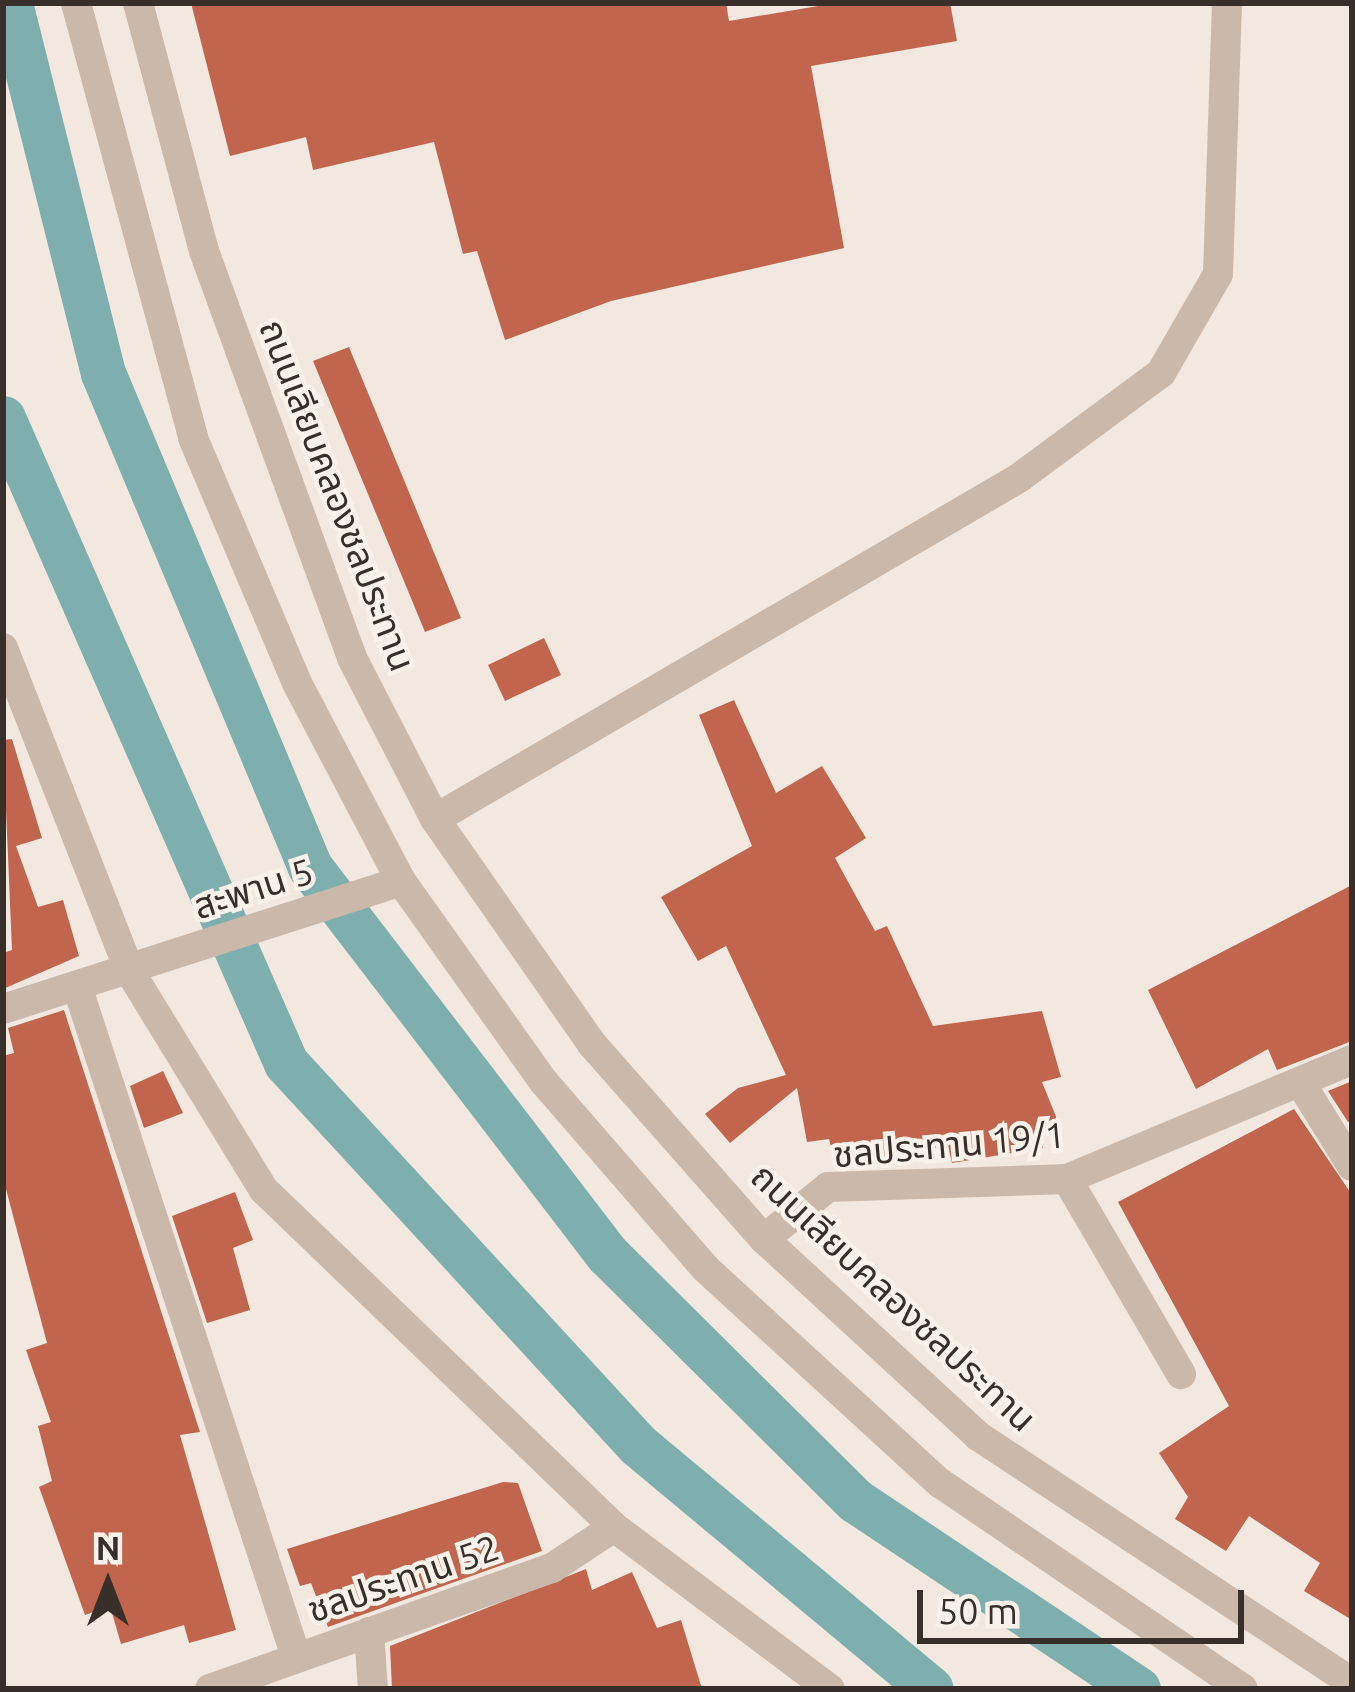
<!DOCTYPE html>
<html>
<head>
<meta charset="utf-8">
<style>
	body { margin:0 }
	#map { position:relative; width:1355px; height:1692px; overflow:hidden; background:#f2e8df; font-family:Ubuntu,"Noto Sans Thai",sans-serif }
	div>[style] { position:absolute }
	.canal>* { height:45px; margin:-22.5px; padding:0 22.5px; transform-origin:22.5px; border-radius:22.5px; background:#7faeae }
	.building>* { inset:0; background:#c1654e }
	.minor>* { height:30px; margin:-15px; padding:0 15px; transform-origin:15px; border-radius:15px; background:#cab8ab }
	span { translate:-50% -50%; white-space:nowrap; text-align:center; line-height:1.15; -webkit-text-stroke:9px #f9f2eb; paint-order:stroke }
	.street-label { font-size:36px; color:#382e2a }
	.frame { position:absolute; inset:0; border:6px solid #382e2a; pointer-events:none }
	.north { position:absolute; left:48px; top:1524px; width:120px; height:120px; -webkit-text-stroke:9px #f9f2eb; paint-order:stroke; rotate:0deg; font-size:33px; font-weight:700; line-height:48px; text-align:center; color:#382e2a }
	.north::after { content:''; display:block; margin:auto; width:42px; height:54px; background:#382e2a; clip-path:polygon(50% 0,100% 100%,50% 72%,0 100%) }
	.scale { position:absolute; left:917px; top:1590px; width:327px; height:54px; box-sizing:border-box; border:6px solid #382e2a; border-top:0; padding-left:15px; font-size:36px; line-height:42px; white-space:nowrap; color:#382e2a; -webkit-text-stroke:9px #f9f2eb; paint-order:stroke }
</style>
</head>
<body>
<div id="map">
	<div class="canal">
		<i style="left:10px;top:3px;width:382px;rotate:75.9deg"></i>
		<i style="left:103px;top:373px;width:536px;rotate:67.26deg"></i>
		<i style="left:310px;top:867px;width:489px;rotate:52.5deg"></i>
		<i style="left:608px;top:1255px;width:349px;rotate:44.8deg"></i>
		<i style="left:856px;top:1501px;width:339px;rotate:33.7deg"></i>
		<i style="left:3px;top:418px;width:704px;rotate:66.31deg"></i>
		<i style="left:286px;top:1063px;width:519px;rotate:47.34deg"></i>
		<i style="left:638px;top:1445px;width:381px;rotate:39.8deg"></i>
	</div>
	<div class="building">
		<i style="clip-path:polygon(191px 3px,726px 3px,729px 21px,836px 3px,950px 3px,957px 41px,811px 66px,844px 248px,611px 301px,505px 340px,477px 251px,463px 254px,434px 142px,313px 170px,306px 137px,230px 156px)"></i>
		<i style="clip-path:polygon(349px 347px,461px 618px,425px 632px,313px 361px)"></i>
		<i style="clip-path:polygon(544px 638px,561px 675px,505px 701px,488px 665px)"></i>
		<i style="clip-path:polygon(734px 700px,776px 793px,822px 766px,866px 838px,835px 858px,875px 931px,887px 926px,933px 1026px,1042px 1011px,1061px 1077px,1042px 1082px,1057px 1119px,1038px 1123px,1043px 1148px,952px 1163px,948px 1146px,836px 1167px,829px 1139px,807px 1142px,797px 1088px,730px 1143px,705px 1114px,738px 1088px,786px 1075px,726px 946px,698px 961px,661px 897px,752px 846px,699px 715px)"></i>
		<i style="clip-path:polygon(12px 739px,42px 838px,16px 846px,38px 907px,63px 900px,79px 956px,3px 989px,3px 953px,12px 950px,3px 740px)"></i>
		<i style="clip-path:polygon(1352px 885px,1352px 1041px,1277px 1070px,1268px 1049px,1196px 1089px,1148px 990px)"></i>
		<i style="clip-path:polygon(64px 1010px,200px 1432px,180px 1435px,236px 1630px,189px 1643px,184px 1625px,121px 1644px,110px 1606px,85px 1615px,39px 1487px,52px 1481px,38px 1426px,51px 1422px,26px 1350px,47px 1343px,3px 1178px,3px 1056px,14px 1053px,8px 1028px)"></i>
		<i style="clip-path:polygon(163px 1071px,183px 1113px,144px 1128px,130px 1086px)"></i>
		<i style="clip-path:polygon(1352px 1081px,1352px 1120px,1348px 1122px,1328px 1091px)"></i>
		<i style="clip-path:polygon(1294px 1109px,1352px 1195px,1352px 1620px,1304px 1591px,1320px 1563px,1249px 1516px,1226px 1551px,1175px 1519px,1188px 1497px,1159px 1453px,1229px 1406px,1118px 1202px)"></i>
		<i style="clip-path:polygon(235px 1192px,253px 1240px,233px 1248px,250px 1310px,207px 1323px,172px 1216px)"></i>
		<i style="clip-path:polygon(503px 1482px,518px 1483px,542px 1551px,328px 1627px,311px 1583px,300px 1586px,287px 1549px)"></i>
		<i style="clip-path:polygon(586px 1569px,592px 1590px,632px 1572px,657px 1628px,681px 1620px,702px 1689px,392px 1689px,390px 1646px)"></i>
	</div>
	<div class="minor">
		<i style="left:76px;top:3px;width:450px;rotate:74.9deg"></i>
		<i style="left:193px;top:438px;width:266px;rotate:67deg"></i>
		<i style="left:297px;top:683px;width:224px;rotate:62.3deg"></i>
		<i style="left:401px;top:881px;width:247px;rotate:54.6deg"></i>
		<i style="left:544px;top:1082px;width:246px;rotate:49.1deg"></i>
		<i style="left:705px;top:1268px;width:319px;rotate:42.5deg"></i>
		<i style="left:940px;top:1483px;width:366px;rotate:34.2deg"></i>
		<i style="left:138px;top:3px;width:257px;rotate:75.1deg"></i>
		<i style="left:204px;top:251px;width:433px;rotate:70deg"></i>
		<i style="left:352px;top:658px;width:181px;rotate:62.7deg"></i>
		<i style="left:435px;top:819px;width:274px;rotate:55.1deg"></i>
		<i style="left:592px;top:1044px;width:260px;rotate:48.6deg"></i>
		<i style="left:764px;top:1239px;width:291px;rotate:42.6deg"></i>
		<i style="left:978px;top:1436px;width:448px;rotate:33.4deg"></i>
		<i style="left:3px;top:648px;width:346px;rotate:68.6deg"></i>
		<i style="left:129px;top:970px;width:258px;rotate:58.5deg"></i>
		<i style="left:264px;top:1190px;width:486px;rotate:43.9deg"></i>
		<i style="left:614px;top:1527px;width:270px;rotate:36.9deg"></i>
		<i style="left:435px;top:819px;width:676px;rotate:-30.28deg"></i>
		<i style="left:1019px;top:478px;width:177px;rotate:-36.5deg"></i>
		<i style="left:1161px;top:373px;width:114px;rotate:-60.1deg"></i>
		<i style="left:1218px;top:274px;width:271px;rotate:-88.1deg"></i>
		<i style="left:77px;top:986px;width:706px;rotate:71.92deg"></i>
		<i style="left:3px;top:1009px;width:418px;rotate:-17.8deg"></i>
		<i style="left:1300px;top:1082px;width:99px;rotate:58.2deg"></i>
		<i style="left:1067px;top:1179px;width:226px;rotate:59.7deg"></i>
		<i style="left:764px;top:1239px;width:82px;rotate:-39.1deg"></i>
		<i style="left:828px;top:1187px;width:239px;rotate:-1.9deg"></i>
		<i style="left:1067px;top:1179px;width:309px;rotate:-22.7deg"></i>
		<i style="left:369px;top:1632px;width:57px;rotate:86deg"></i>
		<i style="left:210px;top:1689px;width:363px;rotate:-19.5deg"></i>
		<i style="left:552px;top:1568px;width:74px;rotate:-33.5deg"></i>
	</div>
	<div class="street-label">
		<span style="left:338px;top:495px;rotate:69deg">ถนนเลียบคลองชลประทาน</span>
		<span style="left:253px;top:888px;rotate:-18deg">สะพาน 5</span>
		<span style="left:949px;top:1144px;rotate:-5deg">ชลประทาน 19/1</span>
		<span style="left:894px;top:1297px;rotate:43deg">ถนนเลียบคลองชลประทาน</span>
		<span style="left:403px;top:1578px;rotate:-19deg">ชลประทาน 52</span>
	</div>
	<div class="frame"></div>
	<div class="north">N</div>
	<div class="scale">50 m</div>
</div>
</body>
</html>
